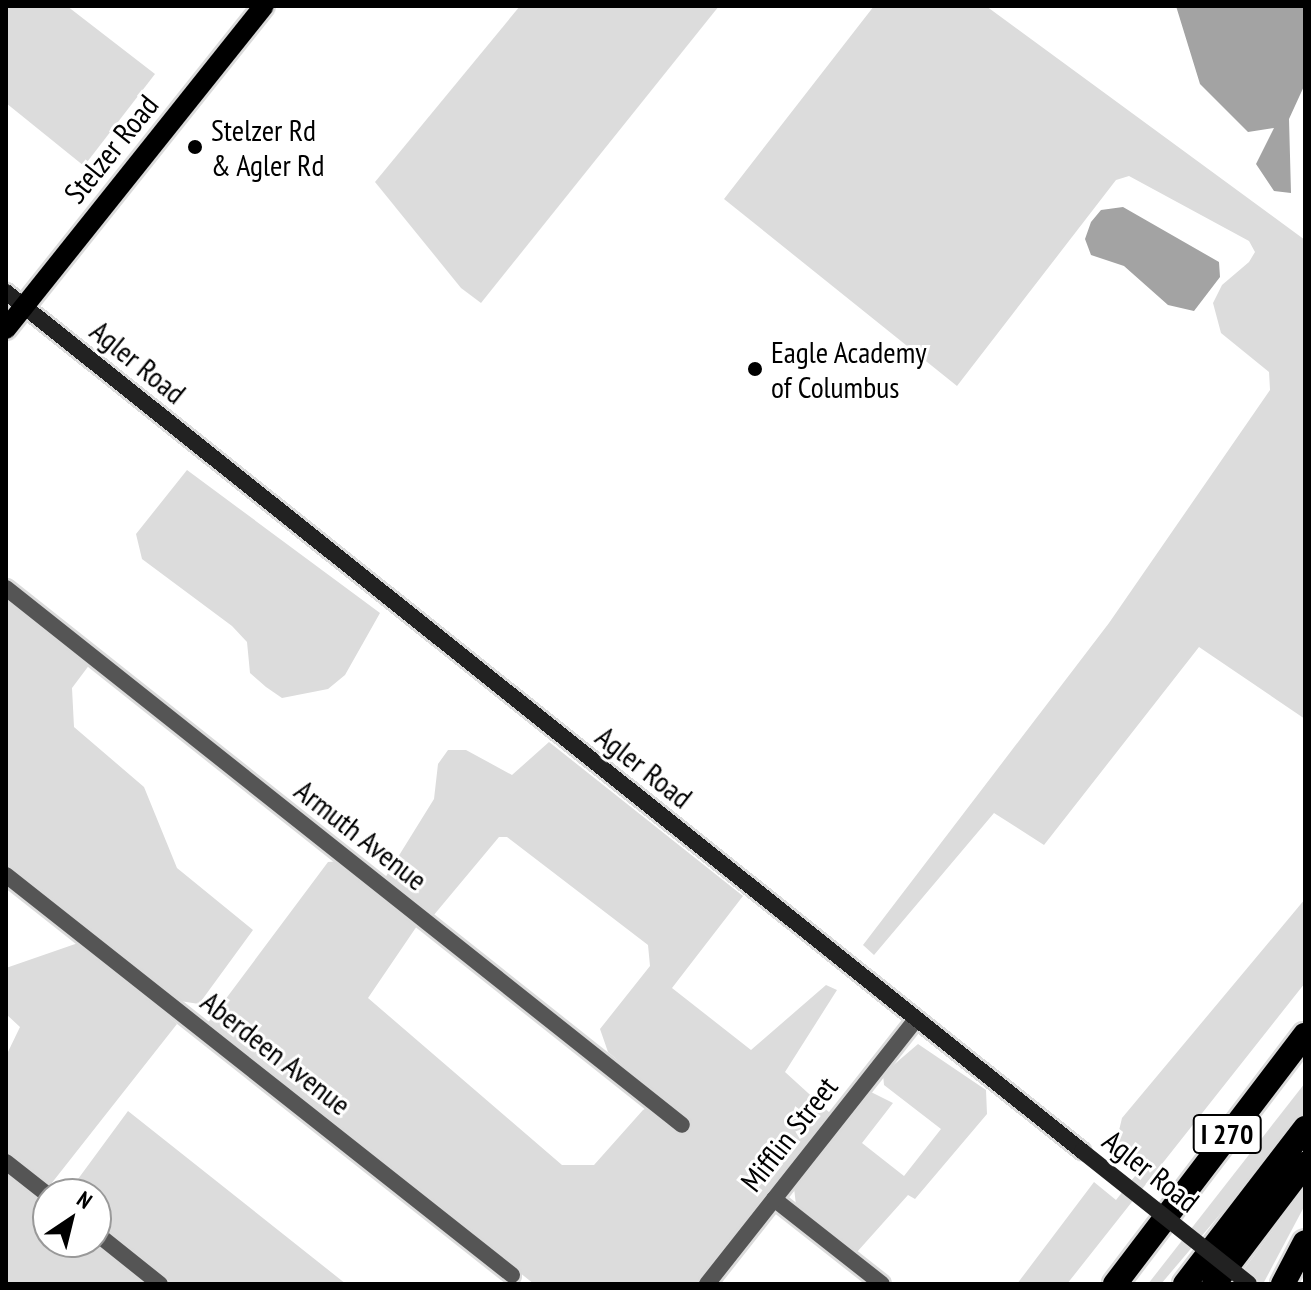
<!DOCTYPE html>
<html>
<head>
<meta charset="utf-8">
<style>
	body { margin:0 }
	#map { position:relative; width:1311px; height:1290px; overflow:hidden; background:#fff; font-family:"PT Sans Narrow",sans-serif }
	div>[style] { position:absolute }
	.green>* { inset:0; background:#dcdcdc }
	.water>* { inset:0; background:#a3a3a3 }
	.roads { filter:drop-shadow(2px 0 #dbdbdb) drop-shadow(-2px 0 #dbdbdb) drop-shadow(0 2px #dbdbdb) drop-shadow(0 -2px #dbdbdb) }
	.street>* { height:16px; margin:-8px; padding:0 8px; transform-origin:8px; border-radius:8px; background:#555 }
	.secondary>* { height:16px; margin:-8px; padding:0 8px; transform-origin:8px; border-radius:8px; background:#222 }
	.primary>* { height:20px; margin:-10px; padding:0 10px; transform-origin:10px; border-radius:10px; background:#000 }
	.highway>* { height:24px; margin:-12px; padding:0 12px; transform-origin:12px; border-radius:12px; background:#000 }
	.secondary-bridge>* { height:16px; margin:-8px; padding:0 8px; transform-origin:8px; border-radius:8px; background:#222 }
	.dots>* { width:22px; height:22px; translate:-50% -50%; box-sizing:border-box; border:4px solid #fff; border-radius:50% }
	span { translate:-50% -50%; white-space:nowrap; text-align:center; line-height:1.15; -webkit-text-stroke:6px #fff; paint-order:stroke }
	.shield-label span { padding:2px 6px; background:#fff; border:2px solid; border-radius:6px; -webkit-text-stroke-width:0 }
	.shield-label { font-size:28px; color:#000; font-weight:700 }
	.poi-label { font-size:30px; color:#000 }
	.left { translate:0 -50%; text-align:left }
	.street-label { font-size:30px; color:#000 }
	.frame { position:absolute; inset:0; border:8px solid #000; pointer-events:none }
	.north { position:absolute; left:32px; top:1178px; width:80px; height:80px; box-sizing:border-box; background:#fff; border:2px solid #999; border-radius:50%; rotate:35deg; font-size:22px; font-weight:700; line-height:32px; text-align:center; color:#000 }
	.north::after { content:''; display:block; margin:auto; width:28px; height:36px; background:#000; clip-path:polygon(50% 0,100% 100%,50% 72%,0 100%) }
</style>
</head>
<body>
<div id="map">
	<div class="green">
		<i style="clip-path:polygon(6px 6px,67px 6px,155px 74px,84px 166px,6px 103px)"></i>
		<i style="clip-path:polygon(520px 6px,719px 6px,481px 303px,461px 288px,375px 182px)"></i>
		<i style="clip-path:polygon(874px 6px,986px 6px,1305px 240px,1305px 719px,1199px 647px,1044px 845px,994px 813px,874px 955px,863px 945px,1109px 623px,1270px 390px,1269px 372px,1221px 333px,1213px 303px,1222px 285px,1249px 262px,1255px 252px,1249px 241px,1129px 176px,1116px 180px,957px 386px,724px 199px)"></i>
		<i style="clip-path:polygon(187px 470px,380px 613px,345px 675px,328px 689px,282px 698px,266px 687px,250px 673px,247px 642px,232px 626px,142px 559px,136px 534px)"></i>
		<i style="clip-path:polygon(6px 595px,90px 664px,72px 688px,74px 727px,144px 787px,177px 868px,253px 930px,199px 1004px,180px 1001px,6px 863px)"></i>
		<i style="clip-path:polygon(549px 742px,743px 896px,672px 988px,751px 1050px,826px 985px,837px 990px,785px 1072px,830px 1113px,699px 1284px,534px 1284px,207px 1024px,328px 862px,341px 861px,419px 923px,368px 998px,562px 1165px,594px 1165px,643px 1110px,663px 1099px,608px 1052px,600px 1029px,650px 966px,648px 945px,507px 837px,499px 837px,433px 916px,385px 878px,434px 799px,438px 764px,448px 750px,466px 750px,512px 775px)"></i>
		<i style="clip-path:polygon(1305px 899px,1305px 983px,1067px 1284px,1017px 1284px,1094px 1182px,1116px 1200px,1139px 1171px,1114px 1151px,1122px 1118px)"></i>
		<i style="clip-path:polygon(81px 942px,177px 1024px,51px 1184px,6px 1152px,6px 1056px,20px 1027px,6px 1014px,6px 968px)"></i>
		<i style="clip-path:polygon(918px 1044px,986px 1090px,987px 1114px,915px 1199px,908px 1195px,857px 1252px,796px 1205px,794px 1188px,869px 1091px,893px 1103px,862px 1143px,904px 1176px,941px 1129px,884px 1085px,883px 1074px)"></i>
		<i style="clip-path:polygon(1305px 1083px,1305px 1114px,1161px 1284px,1148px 1284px)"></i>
		<i style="clip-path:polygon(128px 1111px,346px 1284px,169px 1284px,96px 1226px,96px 1194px,67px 1194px)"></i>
		<i style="clip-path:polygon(6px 1168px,48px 1201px,48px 1242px,96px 1242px,152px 1284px,6px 1284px)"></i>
		<i style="clip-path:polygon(1305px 1187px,1305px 1205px,1263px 1284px,1233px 1284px)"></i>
	</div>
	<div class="water">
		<i style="clip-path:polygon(1176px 6px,1305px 6px,1305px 84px,1289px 119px,1291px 193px,1274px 191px,1256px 164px,1274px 128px,1248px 132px,1200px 84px)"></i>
		<i style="clip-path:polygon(1123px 207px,1219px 262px,1220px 277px,1194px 311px,1168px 305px,1124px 266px,1091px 255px,1085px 239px,1091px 222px,1101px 210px)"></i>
	</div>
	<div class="roads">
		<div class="street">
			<i style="left:6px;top:588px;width:863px;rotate:38.46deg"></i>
			<i style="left:6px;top:875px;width:645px;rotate:38.33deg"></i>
			<i style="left:6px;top:1162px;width:53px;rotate:38.2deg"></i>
			<i style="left:774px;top:1199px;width:137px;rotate:38.2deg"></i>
			<i style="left:96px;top:1233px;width:82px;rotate:38.6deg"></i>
			<i style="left:707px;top:1284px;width:337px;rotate:-51.7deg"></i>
		</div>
		<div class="secondary">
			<i style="left:6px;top:292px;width:1377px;rotate:38.6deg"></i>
		</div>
		<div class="primary">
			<i style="left:6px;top:329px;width:413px;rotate:-51.4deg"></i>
		</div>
		<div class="highway">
			<i style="left:1115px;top:1284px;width:313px;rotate:-52.7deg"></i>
			<i style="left:1185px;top:1284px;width:197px;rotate:-52.4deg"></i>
			<i style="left:1214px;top:1284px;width:151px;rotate:-52.8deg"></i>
			<i style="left:1283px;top:1284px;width:47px;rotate:-62.4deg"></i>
		</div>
	</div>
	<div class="secondary-bridge">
		<i style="left:1082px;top:1151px;width:213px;rotate:38.5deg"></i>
	</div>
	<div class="dots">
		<i style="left:195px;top:147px;background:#000"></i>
		<i style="left:755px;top:369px;background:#000"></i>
	</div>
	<div class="shield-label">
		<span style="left:1227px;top:1134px">I 270</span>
	</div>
	<div class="poi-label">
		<span class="left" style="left:211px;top:147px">Stelzer Rd<br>&amp; Agler Rd</span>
		<span class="left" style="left:771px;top:369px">Eagle Academy<br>of Columbus</span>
	</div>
	<div class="street-label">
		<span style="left:111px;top:149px;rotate:-51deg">Stelzer Road</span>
		<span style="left:138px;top:362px;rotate:39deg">Agler Road</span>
		<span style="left:644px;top:767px;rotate:38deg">Agler Road</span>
		<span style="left:361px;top:835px;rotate:38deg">Armuth Avenue</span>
		<span style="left:276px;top:1053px;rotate:38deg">Aberdeen Avenue</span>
		<span style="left:789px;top:1134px;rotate:-52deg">Mifflin Street</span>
		<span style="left:1151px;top:1171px;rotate:38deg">Agler Road</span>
	</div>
	<div class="frame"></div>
	<div class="north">N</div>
</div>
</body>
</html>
